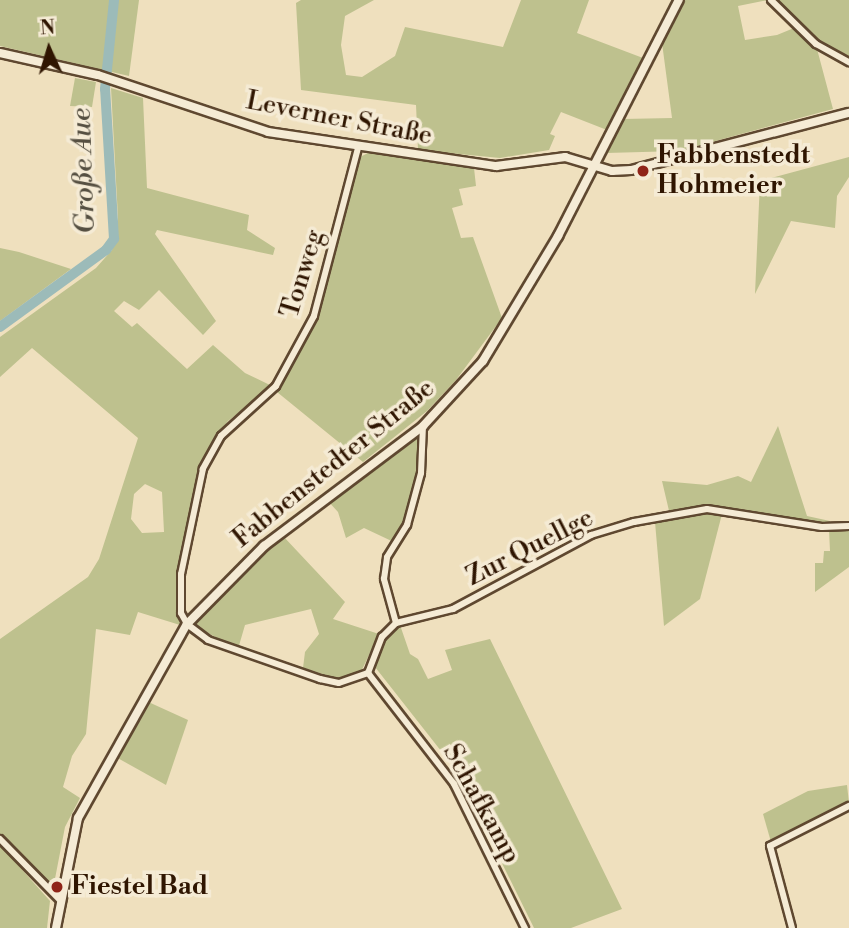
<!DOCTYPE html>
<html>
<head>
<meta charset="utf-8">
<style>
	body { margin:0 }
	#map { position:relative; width:849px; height:928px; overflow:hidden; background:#efe0be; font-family:"Libre Bodoni",serif }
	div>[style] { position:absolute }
	.green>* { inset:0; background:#bec18e }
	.river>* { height:10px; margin:-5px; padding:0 5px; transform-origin:5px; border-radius:5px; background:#9cbbb9 }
	.roads { filter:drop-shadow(2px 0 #5f4830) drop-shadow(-2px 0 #5f4830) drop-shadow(0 2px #5f4830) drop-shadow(0 -2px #5f4830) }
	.street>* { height:6px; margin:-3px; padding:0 3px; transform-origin:3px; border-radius:3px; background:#f5ebd5 }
	.secondary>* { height:8px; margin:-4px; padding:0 4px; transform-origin:4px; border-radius:4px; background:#f5ebd5 }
	.dots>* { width:19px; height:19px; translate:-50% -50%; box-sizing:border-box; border:4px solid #f5ebd5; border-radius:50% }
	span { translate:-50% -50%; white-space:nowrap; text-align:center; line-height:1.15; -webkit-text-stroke:7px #f5ebd5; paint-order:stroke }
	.street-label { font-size:26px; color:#2f1501 }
	.poi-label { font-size:26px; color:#2f1501; font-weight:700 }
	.left { translate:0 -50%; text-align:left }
	.water-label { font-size:28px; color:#554f41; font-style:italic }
	.north { position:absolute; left:14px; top:14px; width:70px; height:70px; -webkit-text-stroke:5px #f5ebd5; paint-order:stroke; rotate:356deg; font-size:19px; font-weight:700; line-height:28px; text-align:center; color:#2f1501 }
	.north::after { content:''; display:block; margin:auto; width:24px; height:32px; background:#2f1501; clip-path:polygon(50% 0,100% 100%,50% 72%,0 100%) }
</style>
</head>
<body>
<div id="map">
	<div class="green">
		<i style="clip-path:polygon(0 0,139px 0,129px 76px,0 46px)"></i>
		<i style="clip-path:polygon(301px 0,374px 0,345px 16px,341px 45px,346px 75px,362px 77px,395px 56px,405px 27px,503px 47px,521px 0,589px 0,577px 33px,643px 58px,607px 130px,561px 112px,550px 134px,555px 136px,549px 150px,500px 158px,418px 150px,416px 105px,301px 90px,296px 3px)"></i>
		<i style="clip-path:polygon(683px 0,768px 0,738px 6px,745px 40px,777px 35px,794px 28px,817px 49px,833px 109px,679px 151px,606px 153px,623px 119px,672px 118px,662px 43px)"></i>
		<i style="clip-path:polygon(776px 0,849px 0,849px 56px,823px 44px)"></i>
		<i style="clip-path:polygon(75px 78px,96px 82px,92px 107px,70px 106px)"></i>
		<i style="clip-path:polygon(evenodd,111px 88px,143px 98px,147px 188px,249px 215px,247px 230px,275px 248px,273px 255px,157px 230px,155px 234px,216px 321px,203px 335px,159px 290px,139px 310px,124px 301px,114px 311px,132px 327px,137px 323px,187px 369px,213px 345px,245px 373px,272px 386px,228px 421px,207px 450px,179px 569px,180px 625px,138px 612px,130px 635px,96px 629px,86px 734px,72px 756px,63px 787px,80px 798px,65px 827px,53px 889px,0 835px,0 639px,88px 577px,99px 559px,138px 438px,32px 348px,0 377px,0 337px,96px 268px,112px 250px,118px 218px,111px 88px,145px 484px,162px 492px,164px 532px,142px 533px,131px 519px,134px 494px,145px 484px)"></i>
		<i style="clip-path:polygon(368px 153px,474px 168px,476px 186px,459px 189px,463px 205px,452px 208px,461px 238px,473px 237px,502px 318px,456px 380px,427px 411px,363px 462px,277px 392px,317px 319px,360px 157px)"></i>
		<i style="clip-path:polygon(849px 157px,849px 177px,837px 196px,835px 228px,791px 221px,755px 294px,760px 181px)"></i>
		<i style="clip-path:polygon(0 248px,19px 252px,71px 269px,0 321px)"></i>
		<i style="clip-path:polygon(778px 426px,807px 516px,830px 521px,830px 525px,707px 507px,670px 515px,662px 481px,707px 485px,738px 476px,751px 482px)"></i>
		<i style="clip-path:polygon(420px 431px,426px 434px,424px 473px,413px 516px,398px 544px,364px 528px,346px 538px,338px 512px,328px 501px)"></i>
		<i style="clip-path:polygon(704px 511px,722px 514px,700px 599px,664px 626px,655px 522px)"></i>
		<i style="clip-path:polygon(829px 530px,849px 530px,849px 567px,815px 592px,815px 563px,823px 563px,824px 551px,830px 551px)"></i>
		<i style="clip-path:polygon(283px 536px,345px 602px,333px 619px,379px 634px,359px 676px,342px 680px,303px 668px,305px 652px,319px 634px,311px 609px,245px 625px,238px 649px,191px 624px,239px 574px)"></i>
		<i style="clip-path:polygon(400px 625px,410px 654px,418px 659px,428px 679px,452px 670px,445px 650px,490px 639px,622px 909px,571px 928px,534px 928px,456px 770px,375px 667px,387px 635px)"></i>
		<i style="clip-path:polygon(144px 700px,188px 720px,166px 785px,114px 756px)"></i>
		<i style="clip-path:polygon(847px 785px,849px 803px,771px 842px,763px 814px,808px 791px)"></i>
		<i style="clip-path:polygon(0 845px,50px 901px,47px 928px,0 928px)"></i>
	</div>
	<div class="river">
		<i style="left:0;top:327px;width:131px;rotate:-36deg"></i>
		<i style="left:106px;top:250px;width:14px;rotate:-54deg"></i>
		<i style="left:114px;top:239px;width:150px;rotate:-93.4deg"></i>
		<i style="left:105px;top:89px;width:89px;rotate:-84.2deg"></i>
	</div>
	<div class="roads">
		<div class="street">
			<i style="left:771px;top:0;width:63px;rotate:44.4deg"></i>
			<i style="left:816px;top:44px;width:38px;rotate:29deg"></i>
			<i style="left:358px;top:148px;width:174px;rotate:104.7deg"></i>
			<i style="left:314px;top:316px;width:80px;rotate:118.5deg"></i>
			<i style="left:276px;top:386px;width:74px;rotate:137.7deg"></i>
			<i style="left:221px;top:436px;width:38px;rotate:119deg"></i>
			<i style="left:203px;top:469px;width:107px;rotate:101.8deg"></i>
			<i style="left:181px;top:574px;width:39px;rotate:90deg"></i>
			<i style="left:181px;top:613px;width:13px;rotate:61deg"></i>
			<i style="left:187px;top:624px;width:26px;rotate:37deg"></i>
			<i style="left:208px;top:640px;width:119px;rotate:19.2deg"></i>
			<i style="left:320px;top:679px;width:19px;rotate:12deg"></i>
			<i style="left:339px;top:683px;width:31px;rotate:-19deg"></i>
			<i style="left:368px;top:673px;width:39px;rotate:-69deg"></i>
			<i style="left:382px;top:637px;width:20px;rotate:-45deg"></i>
			<i style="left:396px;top:623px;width:46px;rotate:-105.3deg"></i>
			<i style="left:384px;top:579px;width:22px;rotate:-82deg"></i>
			<i style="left:387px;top:557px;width:38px;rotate:-58deg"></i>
			<i style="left:407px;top:525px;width:54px;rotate:-74.9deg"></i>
			<i style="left:421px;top:473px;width:47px;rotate:-87.6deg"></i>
			<i style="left:396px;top:623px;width:59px;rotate:-13.8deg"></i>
			<i style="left:453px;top:609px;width:157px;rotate:-28.2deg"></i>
			<i style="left:591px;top:535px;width:45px;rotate:-16.8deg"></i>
			<i style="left:634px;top:522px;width:74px;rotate:-10.1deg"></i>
			<i style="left:707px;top:509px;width:116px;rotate:8.9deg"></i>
			<i style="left:822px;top:527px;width:27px;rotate:-2deg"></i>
			<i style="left:368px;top:673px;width:140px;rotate:52.2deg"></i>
			<i style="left:454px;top:784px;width:161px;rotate:63.8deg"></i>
			<i style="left:0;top:839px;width:86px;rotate:45.5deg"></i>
			<i style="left:792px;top:928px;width:85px;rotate:-105deg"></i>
			<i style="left:770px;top:846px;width:89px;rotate:-26.9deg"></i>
		</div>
		<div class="secondary">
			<i style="left:0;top:53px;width:100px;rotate:12.7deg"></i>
			<i style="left:98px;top:75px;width:179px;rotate:18.5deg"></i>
			<i style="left:268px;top:132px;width:231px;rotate:8.5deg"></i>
			<i style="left:496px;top:166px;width:70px;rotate:-7.4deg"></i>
			<i style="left:565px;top:157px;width:49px;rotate:16.6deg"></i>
			<i style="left:612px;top:171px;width:19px;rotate:-3deg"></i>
			<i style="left:631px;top:170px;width:225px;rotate:-14.7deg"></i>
			<i style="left:56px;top:928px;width:112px;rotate:-78.7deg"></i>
			<i style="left:78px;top:818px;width:223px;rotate:-60.7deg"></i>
			<i style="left:187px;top:624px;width:110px;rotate:-45.4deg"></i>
			<i style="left:264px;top:546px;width:199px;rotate:-37deg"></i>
			<i style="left:423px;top:426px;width:88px;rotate:-47.3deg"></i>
			<i style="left:483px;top:361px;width:146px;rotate:-59deg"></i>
			<i style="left:558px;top:236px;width:265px;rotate:-62.9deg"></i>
		</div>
	</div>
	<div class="dots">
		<i style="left:643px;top:171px;background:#8f2418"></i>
		<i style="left:57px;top:887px;background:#8f2418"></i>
	</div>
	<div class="street-label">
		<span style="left:339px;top:119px;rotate:11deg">Leverner Straße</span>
		<span style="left:303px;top:274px;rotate:-73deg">Tonweg</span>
		<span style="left:334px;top:464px;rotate:-39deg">Fabbenstedter Straße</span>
		<span style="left:530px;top:548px;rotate:-27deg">Zur Quellge</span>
		<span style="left:481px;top:804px;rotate:61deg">Schafkamp</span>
	</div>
	<div class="poi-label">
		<span class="left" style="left:657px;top:171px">Fabbenstedt<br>Hohmeier</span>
		<span class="left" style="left:71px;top:887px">Fiestel Bad</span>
	</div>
	<div class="water-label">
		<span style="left:84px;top:171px;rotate:-92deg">Große Aue</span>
	</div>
	<div class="north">N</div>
</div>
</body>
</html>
